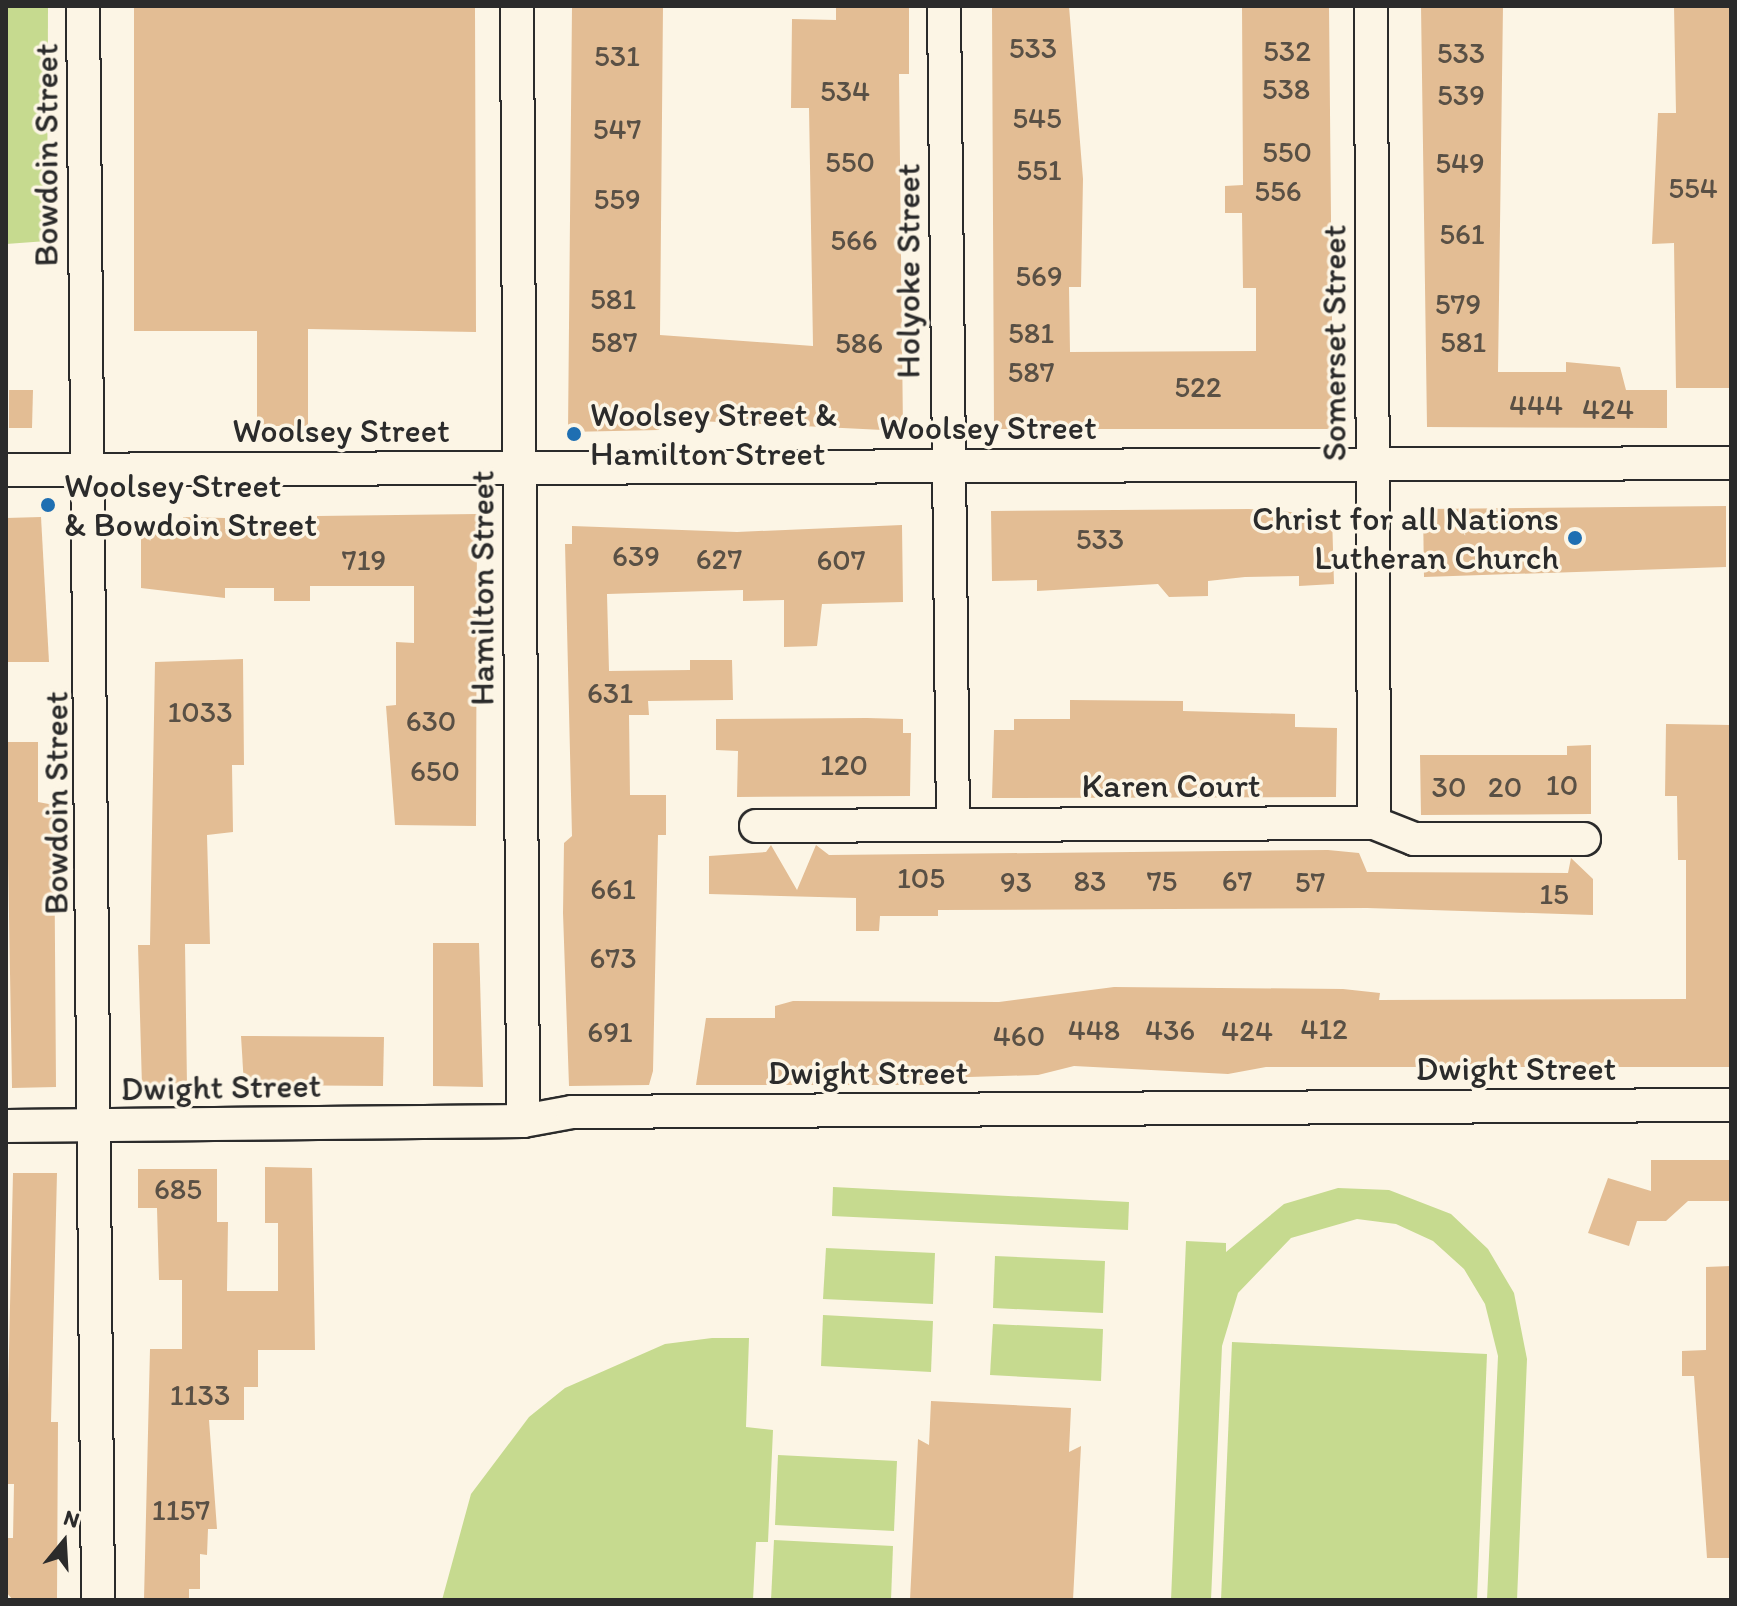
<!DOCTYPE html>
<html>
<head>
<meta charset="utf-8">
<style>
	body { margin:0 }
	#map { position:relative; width:1737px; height:1606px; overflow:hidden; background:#fcf5e5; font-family:Itim,sans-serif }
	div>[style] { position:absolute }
	.green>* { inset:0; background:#c6da8f }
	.building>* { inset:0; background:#e3bd94 }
	.roads { filter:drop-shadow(2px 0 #2b2b2b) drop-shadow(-2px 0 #2b2b2b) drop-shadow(0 2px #2b2b2b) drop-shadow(0 -2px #2b2b2b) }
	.minor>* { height:32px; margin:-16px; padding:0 16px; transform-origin:16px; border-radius:16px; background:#fcf5e5 }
	.dots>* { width:22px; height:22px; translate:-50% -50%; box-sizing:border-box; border:4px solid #fcf5e5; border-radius:50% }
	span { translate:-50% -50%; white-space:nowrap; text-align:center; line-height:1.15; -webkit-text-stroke:7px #fcf5e5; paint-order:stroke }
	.number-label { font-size:30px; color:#595045 }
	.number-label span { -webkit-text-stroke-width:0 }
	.street-label { font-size:34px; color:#2b2b2b }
	.poi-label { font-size:34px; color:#2b2b2b }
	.left { translate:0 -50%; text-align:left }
	.right { translate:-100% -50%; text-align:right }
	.frame { position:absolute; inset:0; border:8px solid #2b2b2b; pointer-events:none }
	.north { position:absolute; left:24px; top:1502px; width:80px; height:80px; -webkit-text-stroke:6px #fcf5e5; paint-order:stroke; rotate:18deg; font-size:22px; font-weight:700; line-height:32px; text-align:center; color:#2b2b2b }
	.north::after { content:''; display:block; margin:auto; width:28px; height:36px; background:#2b2b2b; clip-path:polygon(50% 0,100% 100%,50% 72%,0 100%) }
</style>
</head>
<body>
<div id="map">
	<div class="green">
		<i style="clip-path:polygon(6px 6px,48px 6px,47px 241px,6px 244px)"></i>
		<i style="clip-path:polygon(833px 1187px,1129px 1202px,1128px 1230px,832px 1216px)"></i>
		<i style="clip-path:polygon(1338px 1188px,1389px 1190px,1451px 1214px,1488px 1249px,1514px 1293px,1527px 1359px,1517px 1600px,1487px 1600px,1498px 1356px,1485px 1304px,1464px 1269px,1433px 1241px,1396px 1224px,1357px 1219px,1291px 1238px,1238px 1293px,1222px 1346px,1211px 1600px,1171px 1600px,1186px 1241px,1226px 1243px,1226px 1252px,1284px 1204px)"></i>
		<i style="clip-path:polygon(826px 1248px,935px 1253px,933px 1304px,823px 1299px)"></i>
		<i style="clip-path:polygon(995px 1256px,1105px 1261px,1103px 1313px,993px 1308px)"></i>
		<i style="clip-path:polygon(823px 1315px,933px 1321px,931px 1372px,821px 1366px)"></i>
		<i style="clip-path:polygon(993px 1324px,1103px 1329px,1101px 1381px,990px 1375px)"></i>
		<i style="clip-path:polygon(712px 1338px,749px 1338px,746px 1427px,773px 1430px,768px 1542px,756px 1542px,753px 1600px,442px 1600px,471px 1494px,529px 1417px,565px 1388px,665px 1344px)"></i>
		<i style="clip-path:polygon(1232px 1342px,1487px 1354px,1477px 1600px,1221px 1600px)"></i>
		<i style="clip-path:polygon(778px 1455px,897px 1461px,894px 1531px,775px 1525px)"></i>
		<i style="clip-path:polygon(774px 1540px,893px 1546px,891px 1600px,771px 1600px)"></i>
	</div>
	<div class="building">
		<i style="clip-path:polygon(134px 6px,475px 6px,476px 332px,308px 329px,308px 426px,257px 426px,257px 331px,134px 331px)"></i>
		<i style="clip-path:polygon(572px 6px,663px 6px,660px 335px,813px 346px,809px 108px,791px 108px,792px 19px,836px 20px,836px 6px,909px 6px,909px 74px,899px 74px,903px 431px,659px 419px,659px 430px,568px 432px)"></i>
		<i style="clip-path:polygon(992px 6px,1069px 6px,1083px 179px,1081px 287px,1069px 287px,1070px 352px,1256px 351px,1256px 288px,1243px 288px,1242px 213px,1225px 213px,1225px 186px,1243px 185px,1242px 6px,1329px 6px,1333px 429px,994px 429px)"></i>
		<i style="clip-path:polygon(1421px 6px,1503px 6px,1498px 372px,1566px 372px,1566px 362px,1620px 367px,1626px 390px,1667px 390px,1667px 428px,1427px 427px)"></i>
		<i style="clip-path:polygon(1674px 6px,1731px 6px,1731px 388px,1676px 388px,1674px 243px,1652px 244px,1658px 113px,1676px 113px)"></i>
		<i style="clip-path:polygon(9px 390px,33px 390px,32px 428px,9px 428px)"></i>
		<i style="clip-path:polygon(1726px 506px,1726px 567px,1424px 577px,1423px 509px)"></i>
		<i style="clip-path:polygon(1249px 509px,1332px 515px,1334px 584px,1299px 586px,1299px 576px,1245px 577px,1208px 581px,1208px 596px,1169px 597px,1158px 584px,1037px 591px,1037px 580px,992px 581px,991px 511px)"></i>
		<i style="clip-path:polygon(477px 514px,476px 826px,395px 825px,386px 706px,396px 705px,396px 642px,414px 643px,414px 586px,310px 586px,310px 601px,274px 601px,274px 588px,225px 588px,225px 598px,141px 588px,141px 527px,183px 527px,183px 517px,225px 518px,225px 529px,317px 530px,317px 516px)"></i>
		<i style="clip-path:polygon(41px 517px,49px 662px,6px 662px,6px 518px)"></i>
		<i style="clip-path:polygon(902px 525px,903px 602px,822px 604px,817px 646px,784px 647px,784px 600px,743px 601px,743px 590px,607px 594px,609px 671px,690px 670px,690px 660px,732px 660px,733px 700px,648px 701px,649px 715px,629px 715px,630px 795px,666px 795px,666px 835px,658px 835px,653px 1071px,649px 1085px,569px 1086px,563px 913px,564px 843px,572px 836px,565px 544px,572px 544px,572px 526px,737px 532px)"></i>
		<i style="clip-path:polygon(243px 659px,244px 765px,232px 765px,233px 832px,207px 835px,210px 944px,185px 944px,187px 1086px,142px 1087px,138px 945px,150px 945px,155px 662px)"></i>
		<i style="clip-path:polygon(1070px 700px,1183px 701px,1183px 711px,1295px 714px,1295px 727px,1337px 728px,1336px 797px,992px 798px,994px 730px,1014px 730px,1014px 719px,1070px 719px)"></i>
		<i style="clip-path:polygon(867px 718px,903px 719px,903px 733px,911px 733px,910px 796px,737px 797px,738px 751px,716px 750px,716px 719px)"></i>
		<i style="clip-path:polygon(1666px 724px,1731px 725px,1731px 1067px,1266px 1067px,1228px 1074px,1074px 1066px,1038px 1075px,936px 1078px,936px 1085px,696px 1085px,706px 1018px,775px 1018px,775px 1006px,793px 1001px,999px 1002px,1114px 987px,1343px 989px,1380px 993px,1379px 1000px,1686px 999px,1686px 860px,1678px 860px,1677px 796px,1665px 796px)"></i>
		<i style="clip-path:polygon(6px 742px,38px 742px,38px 802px,54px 805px,56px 1087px,12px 1088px)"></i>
		<i style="clip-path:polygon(1591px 745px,1591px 814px,1421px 815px,1420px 755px,1567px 755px,1567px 746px)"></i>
		<i style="clip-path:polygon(771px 845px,797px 890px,816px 845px,829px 855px,1328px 850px,1359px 853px,1367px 872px,1568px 873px,1571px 858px,1593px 879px,1593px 915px,1367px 908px,938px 910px,938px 916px,880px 916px,879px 931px,856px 931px,856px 898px,709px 894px,709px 856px,766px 852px)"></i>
		<i style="clip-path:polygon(433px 943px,479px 943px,483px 1087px,433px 1086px)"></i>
		<i style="clip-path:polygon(241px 1036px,384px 1037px,383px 1086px,244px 1085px)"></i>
		<i style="clip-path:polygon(1651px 1160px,1731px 1160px,1731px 1201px,1688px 1201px,1666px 1221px,1637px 1221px,1629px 1246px,1588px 1233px,1608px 1178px,1651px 1191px)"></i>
		<i style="clip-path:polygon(265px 1167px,312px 1168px,315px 1350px,258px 1350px,258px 1387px,244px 1387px,244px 1420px,209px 1420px,217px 1529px,208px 1529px,207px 1555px,200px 1554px,200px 1589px,189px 1589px,189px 1600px,144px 1599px,150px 1349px,182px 1349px,182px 1280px,159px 1280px,157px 1208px,138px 1208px,138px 1169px,217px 1169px,217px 1222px,228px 1222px,227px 1291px,278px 1291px,278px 1223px,265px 1223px)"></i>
		<i style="clip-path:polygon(13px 1173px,57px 1173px,51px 1422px,58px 1422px,57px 1600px,13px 1600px,6px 1592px,6px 1538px,13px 1538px,14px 1484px,6px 1484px)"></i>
		<i style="clip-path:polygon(1731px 1266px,1731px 1558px,1707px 1558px,1694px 1376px,1682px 1376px,1682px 1351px,1706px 1350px,1706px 1267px)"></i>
		<i style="clip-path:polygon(931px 1401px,1071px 1408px,1069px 1452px,1081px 1446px,1073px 1600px,910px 1600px,918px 1439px,929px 1445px)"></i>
	</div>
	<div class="roads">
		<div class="minor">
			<i style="left:83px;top:6px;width:1594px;rotate:89.46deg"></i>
			<i style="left:517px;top:6px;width:1115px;rotate:89.69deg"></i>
			<i style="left:944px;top:6px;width:818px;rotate:89.37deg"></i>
			<i style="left:1371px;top:6px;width:817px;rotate:89.79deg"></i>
			<i style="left:6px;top:470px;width:1725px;rotate:-0.23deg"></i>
			<i style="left:756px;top:826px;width:618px;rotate:-0.28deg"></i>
			<i style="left:1374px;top:823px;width:43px;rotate:21.8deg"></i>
			<i style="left:1414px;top:839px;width:170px"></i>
			<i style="left:6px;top:1126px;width:517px;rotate:-0.55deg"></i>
			<i style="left:523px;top:1121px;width:50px;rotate:-10.4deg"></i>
			<i style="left:572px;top:1112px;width:1159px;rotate:-0.35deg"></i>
		</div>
	</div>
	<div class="dots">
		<i style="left:574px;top:434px;background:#1f6fb2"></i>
		<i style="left:48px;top:505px;background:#1f6fb2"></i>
		<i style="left:1575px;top:538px;background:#1f6fb2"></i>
	</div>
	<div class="number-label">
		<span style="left:1033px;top:48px">533</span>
		<span style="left:1287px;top:51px">532</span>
		<span style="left:1461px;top:53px">533</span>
		<span style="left:617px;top:56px">531</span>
		<span style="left:1286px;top:89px">538</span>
		<span style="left:845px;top:91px">534</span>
		<span style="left:1461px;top:95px">539</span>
		<span style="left:1037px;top:118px">545</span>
		<span style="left:617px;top:129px">547</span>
		<span style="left:1287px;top:152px">550</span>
		<span style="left:850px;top:162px">550</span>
		<span style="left:1460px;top:163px">549</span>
		<span style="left:1039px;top:170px">551</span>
		<span style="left:1693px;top:188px">554</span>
		<span style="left:1278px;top:191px">556</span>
		<span style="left:617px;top:199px">559</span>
		<span style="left:1462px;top:234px">561</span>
		<span style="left:854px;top:240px">566</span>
		<span style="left:1039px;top:276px">569</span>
		<span style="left:613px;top:299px">581</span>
		<span style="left:1458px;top:304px">579</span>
		<span style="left:1031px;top:333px">581</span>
		<span style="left:614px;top:342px">587</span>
		<span style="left:1463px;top:342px">581</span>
		<span style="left:859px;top:343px">586</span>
		<span style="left:1031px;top:372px">587</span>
		<span style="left:1198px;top:387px">522</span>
		<span style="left:1536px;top:405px">444</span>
		<span style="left:1608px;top:409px">424</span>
		<span style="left:1100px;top:539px">533</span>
		<span style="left:636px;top:556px">639</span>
		<span style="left:719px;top:559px">627</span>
		<span style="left:364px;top:560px">719</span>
		<span style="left:841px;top:560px">607</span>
		<span style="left:610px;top:693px">631</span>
		<span style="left:200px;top:712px">1033</span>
		<span style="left:431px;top:721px">630</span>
		<span style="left:844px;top:765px">120</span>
		<span style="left:435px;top:771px">650</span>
		<span style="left:1562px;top:785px">10</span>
		<span style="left:1449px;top:787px">30</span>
		<span style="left:1505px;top:787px">20</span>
		<span style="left:921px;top:878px">105</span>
		<span style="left:1090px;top:881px">83</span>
		<span style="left:1162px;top:881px">75</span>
		<span style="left:1237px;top:881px">67</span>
		<span style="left:1016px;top:882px">93</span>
		<span style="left:1310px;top:882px">57</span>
		<span style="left:613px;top:889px">661</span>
		<span style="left:1554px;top:894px">15</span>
		<span style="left:613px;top:958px">673</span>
		<span style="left:1324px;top:1029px">412</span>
		<span style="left:1094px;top:1030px">448</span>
		<span style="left:1170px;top:1030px">436</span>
		<span style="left:1247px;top:1031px">424</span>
		<span style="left:610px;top:1032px">691</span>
		<span style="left:1019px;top:1036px">460</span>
		<span style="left:178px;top:1189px">685</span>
		<span style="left:200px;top:1395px">1133</span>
		<span style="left:181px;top:1510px">1157</span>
	</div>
	<div class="street-label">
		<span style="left:46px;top:155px;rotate:-90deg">Bowdoin Street</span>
		<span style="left:908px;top:271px;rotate:-90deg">Holyoke Street</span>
		<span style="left:1334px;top:343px;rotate:-90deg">Somerset Street</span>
		<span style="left:988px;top:428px">Woolsey Street</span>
		<span style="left:341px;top:431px">Woolsey Street</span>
		<span style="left:482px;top:588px;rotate:-90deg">Hamilton Street</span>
		<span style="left:1171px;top:786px">Karen Court</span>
		<span style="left:56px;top:803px;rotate:-90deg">Bowdoin Street</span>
		<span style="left:1516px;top:1069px">Dwight Street</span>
		<span style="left:868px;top:1073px">Dwight Street</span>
		<span style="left:221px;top:1087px;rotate:-1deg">Dwight Street</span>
	</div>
	<div class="poi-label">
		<span class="left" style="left:590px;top:434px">Woolsey Street &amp;<br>Hamilton Street</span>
		<span class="left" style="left:64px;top:505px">Woolsey Street<br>&amp; Bowdoin Street</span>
		<span class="right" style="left:1559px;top:538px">Christ for all Nations<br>Lutheran Church</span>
	</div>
	<div class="frame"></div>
	<div class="north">N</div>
</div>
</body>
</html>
